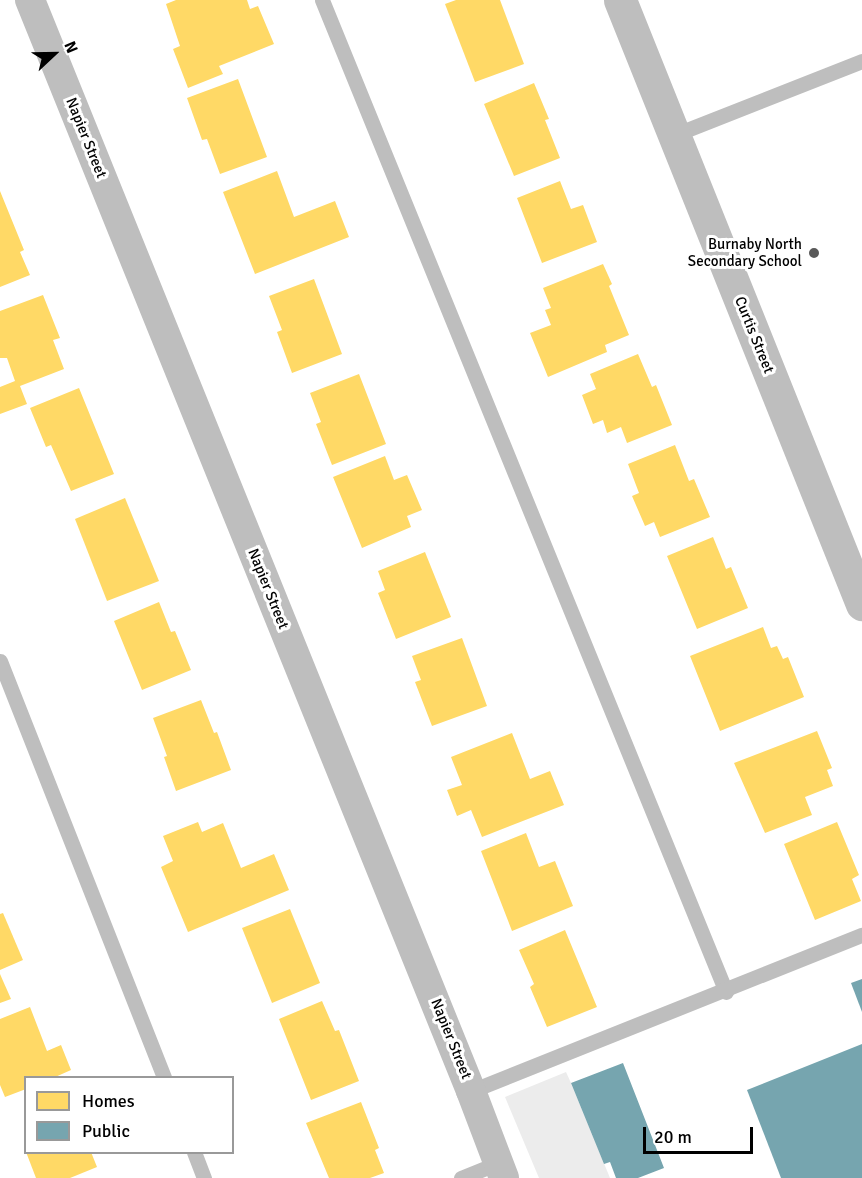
<!DOCTYPE html>
<html>
<head>
<meta charset="utf-8">
<style>
	body { margin:0 }
	#map { position:relative; width:862px; height:1178px; overflow:hidden; background:#fff; font-family:Signika,sans-serif }
	div>[style] { position:absolute }
	.green>* { inset:0; background:#ececec }
	.homes>* { inset:0; background:#ffd966 }
	.public>* { inset:0; background:#76a5af }
	.service>* { height:15px; margin:-7.5px; padding:0 7.5px; transform-origin:7.5px; border-radius:7.5px; background:#bebebe }
	.minor>* { height:30px; margin:-15px; padding:0 15px; transform-origin:15px; border-radius:15px; background:#bebebe }
	.tertiary>* { height:33px; margin:-16.5px; padding:0 16.5px; transform-origin:16.5px; border-radius:16.5px; background:#bebebe }
	.dots>* { width:16px; height:16px; translate:-50% -50%; box-sizing:border-box; border:3px solid #fff; border-radius:50% }
	span { translate:-50% -50%; white-space:nowrap; text-align:center; line-height:1.15; -webkit-text-stroke:6px #fff; paint-order:stroke }
	.street-label { font-size:15px; color:#000 }
	.poi-label { font-size:15px; color:#000 }
	.right { translate:-100% -50%; text-align:right }
	.legend { position:absolute; left:24px; top:1076px; width:210px; height:78px; box-sizing:border-box; background:#fff; border:2px solid #999; margin:0; padding:8px 10px; list-style:none; font-size:18px; color:#000 }
	.legend li { display:flex; align-items:center; gap:12px; height:30px }
	.legend b { width:30px; border:2px solid #999 }
	.north { position:absolute; left:24px; top:24px; width:60px; height:60px; -webkit-text-stroke:4px #fff; paint-order:stroke; rotate:68deg; font-size:16px; font-weight:700; line-height:24px; text-align:center; color:#000 }
	.north::after { content:''; display:block; margin:auto; width:21px; height:27px; background:#000; clip-path:polygon(50% 0,100% 100%,50% 72%,0 100%) }
	.scale { position:absolute; left:643px; top:1127px; width:110px; height:27px; box-sizing:border-box; border:3px solid #000; border-top:0; padding-left:8px; font-size:18px; line-height:21px; white-space:nowrap; color:#000; -webkit-text-stroke:4px #fff; paint-order:stroke }
</style>
</head>
<body>
<div id="map">
	<div class="green">
		<i style="clip-path:polygon(566px 1072px,571px 1083px,610px 1178px,539px 1178px,505px 1097px)"></i>
	</div>
	<div class="homes">
		<i style="clip-path:polygon(176px 0,247px 0,250px 9px,258px 6px,274px 44px,219px 66px,223px 74px,188px 88px,173px 49px,180px 46px,166px 4px)"></i>
		<i style="clip-path:polygon(456px 0,500px 0,524px 64px,475px 82px,445px 4px)"></i>
		<i style="clip-path:polygon(238px 79px,267px 157px,220px 174px,207px 139px,202px 140px,187px 98px)"></i>
		<i style="clip-path:polygon(534px 83px,549px 119px,545px 120px,560px 158px,514px 176px,484px 104px)"></i>
		<i style="clip-path:polygon(277px 171px,294px 217px,335px 201px,349px 237px,255px 274px,223px 192px)"></i>
		<i style="clip-path:polygon(560px 181px,571px 209px,583px 205px,597px 242px,542px 263px,517px 198px)"></i>
		<i style="clip-path:polygon(0 191px,24px 250px,20px 252px,30px 275px,0 287px)"></i>
		<i style="clip-path:polygon(603px 264px,612px 284px,609px 286px,629px 335px,605px 345px,607px 352px,548px 377px,530px 333px,551px 325px,545px 310px,551px 308px,543px 288px)"></i>
		<i style="clip-path:polygon(314px 279px,342px 354px,292px 373px,277px 332px,282px 330px,269px 296px)"></i>
		<i style="clip-path:polygon(43px 295px,60px 338px,53px 340px,64px 369px,20px 386px,27px 404px,0 414px,0 387px,15px 381px,7px 358px,0 358px,0 311px)"></i>
		<i style="clip-path:polygon(638px 354px,652px 387px,656px 385px,672px 425px,627px 443px,621px 427px,607px 433px,603px 420px,593px 424px,582px 395px,596px 389px,590px 374px)"></i>
		<i style="clip-path:polygon(359px 374px,386px 444px,332px 465px,316px 424px,321px 422px,310px 393px)"></i>
		<i style="clip-path:polygon(79px 388px,114px 474px,71px 491px,51px 445px,46px 447px,30px 408px)"></i>
		<i style="clip-path:polygon(675px 445px,689px 481px,694px 479px,710px 517px,660px 537px,654px 522px,645px 526px,632px 496px,639px 493px,628px 464px)"></i>
		<i style="clip-path:polygon(385px 456px,394px 480px,407px 475px,422px 510px,407px 516px,411px 527px,362px 548px,333px 477px)"></i>
		<i style="clip-path:polygon(125px 498px,159px 581px,107px 601px,75px 519px)"></i>
		<i style="clip-path:polygon(713px 537px,726px 569px,731px 567px,748px 608px,697px 629px,667px 556px)"></i>
		<i style="clip-path:polygon(425px 552px,451px 617px,396px 639px,378px 593px,385px 590px,378px 571px)"></i>
		<i style="clip-path:polygon(159px 602px,171px 632px,175px 631px,191px 670px,142px 690px,114px 621px)"></i>
		<i style="clip-path:polygon(763px 627px,771px 648px,777px 646px,783px 659px,788px 657px,804px 697px,720px 731px,690px 656px)"></i>
		<i style="clip-path:polygon(462px 638px,487px 706px,432px 726px,415px 682px,421px 680px,412px 656px)"></i>
		<i style="clip-path:polygon(201px 700px,214px 733px,217px 732px,231px 770px,176px 791px,164px 757px,167px 756px,153px 718px)"></i>
		<i style="clip-path:polygon(817px 731px,832px 768px,827px 770px,833px 786px,805px 797px,812px 815px,765px 833px,734px 763px)"></i>
		<i style="clip-path:polygon(512px 733px,530px 779px,550px 771px,564px 805px,482px 837px,471px 810px,457px 816px,447px 790px,462px 785px,451px 757px)"></i>
		<i style="clip-path:polygon(198px 822px,202px 832px,223px 823px,241px 868px,274px 854px,289px 890px,188px 932px,161px 867px,173px 861px,163px 836px)"></i>
		<i style="clip-path:polygon(837px 822px,859px 875px,852px 879px,861px 901px,815px 920px,784px 844px)"></i>
		<i style="clip-path:polygon(526px 833px,539px 867px,555px 861px,573px 906px,512px 931px,481px 851px)"></i>
		<i style="clip-path:polygon(290px 909px,320px 983px,272px 1003px,242px 928px)"></i>
		<i style="clip-path:polygon(3px 913px,23px 960px,0 970px,0 914px)"></i>
		<i style="clip-path:polygon(565px 930px,597px 1007px,547px 1027px,530px 987px,534px 984px,519px 950px)"></i>
		<i style="clip-path:polygon(0 974px,11px 999px,0 1003px)"></i>
		<i style="clip-path:polygon(322px 1001px,335px 1031px,339px 1030px,359px 1081px,311px 1100px,279px 1019px)"></i>
		<i style="clip-path:polygon(30px 1007px,47px 1051px,61px 1045px,71px 1070px,53px 1078px,26px 1078px,26px 1089px,5px 1097px,0 1085px,0 1019px)"></i>
		<i style="clip-path:polygon(361px 1102px,379px 1148px,375px 1150px,384px 1173px,370px 1178px,329px 1178px,306px 1123px)"></i>
		<i style="clip-path:polygon(26px 1152px,91px 1152px,97px 1167px,70px 1178px,36px 1178px)"></i>
	</div>
	<div class="public">
		<i style="clip-path:polygon(862px 979px,862px 1012px,851px 983px)"></i>
		<i style="clip-path:polygon(862px 1044px,862px 1178px,781px 1178px,747px 1090px)"></i>
		<i style="clip-path:polygon(623px 1063px,664px 1168px,638px 1178px,616px 1178px,610px 1162px,604px 1164px,571px 1083px)"></i>
	</div>
	<div class="service">
		<i style="left:322px;top:0;width:1071px;rotate:67.84deg"></i>
		<i style="left:674px;top:135px;width:202px;rotate:-21.5deg"></i>
		<i style="left:0;top:661px;width:448px;rotate:68.5deg"></i>
		<i style="left:471px;top:1091px;width:421px;rotate:-21.8deg"></i>
		<i style="left:194px;top:1152px;width:28px;rotate:69deg"></i>
		<i style="left:461px;top:1178px;width:40px;rotate:-22deg"></i>
	</div>
	<div class="minor">
		<i style="left:30px;top:0;width:1177px;rotate:67.99deg"></i>
		<i style="left:471px;top:1091px;width:93px;rotate:69.2deg"></i>
	</div>
	<div class="tertiary">
		<i style="left:620px;top:0;width:651px;rotate:68.17deg"></i>
	</div>
	<div class="dots">
		<i style="left:814px;top:253px;background:#595959"></i>
	</div>
	<div class="street-label">
		<span style="left:86px;top:138px;rotate:68deg">Napier Street</span>
		<span style="left:754px;top:335px;rotate:68deg">Curtis Street</span>
		<span style="left:268px;top:589px;rotate:68deg">Napier Street</span>
		<span style="left:451px;top:1039px;rotate:68deg">Napier Street</span>
	</div>
	<div class="poi-label">
		<span class="right" style="left:802px;top:253px">Burnaby North<br>Secondary School</span>
	</div>
	<ul class="legend">
	<li><b style="height:16px;background:#ffd966"></b>Homes</li>
	<li><b style="height:16px;background:#76a5af"></b>Public</li>
	</ul>
	<div class="north">N</div>
	<div class="scale">20 m</div>
</div>
</body>
</html>
